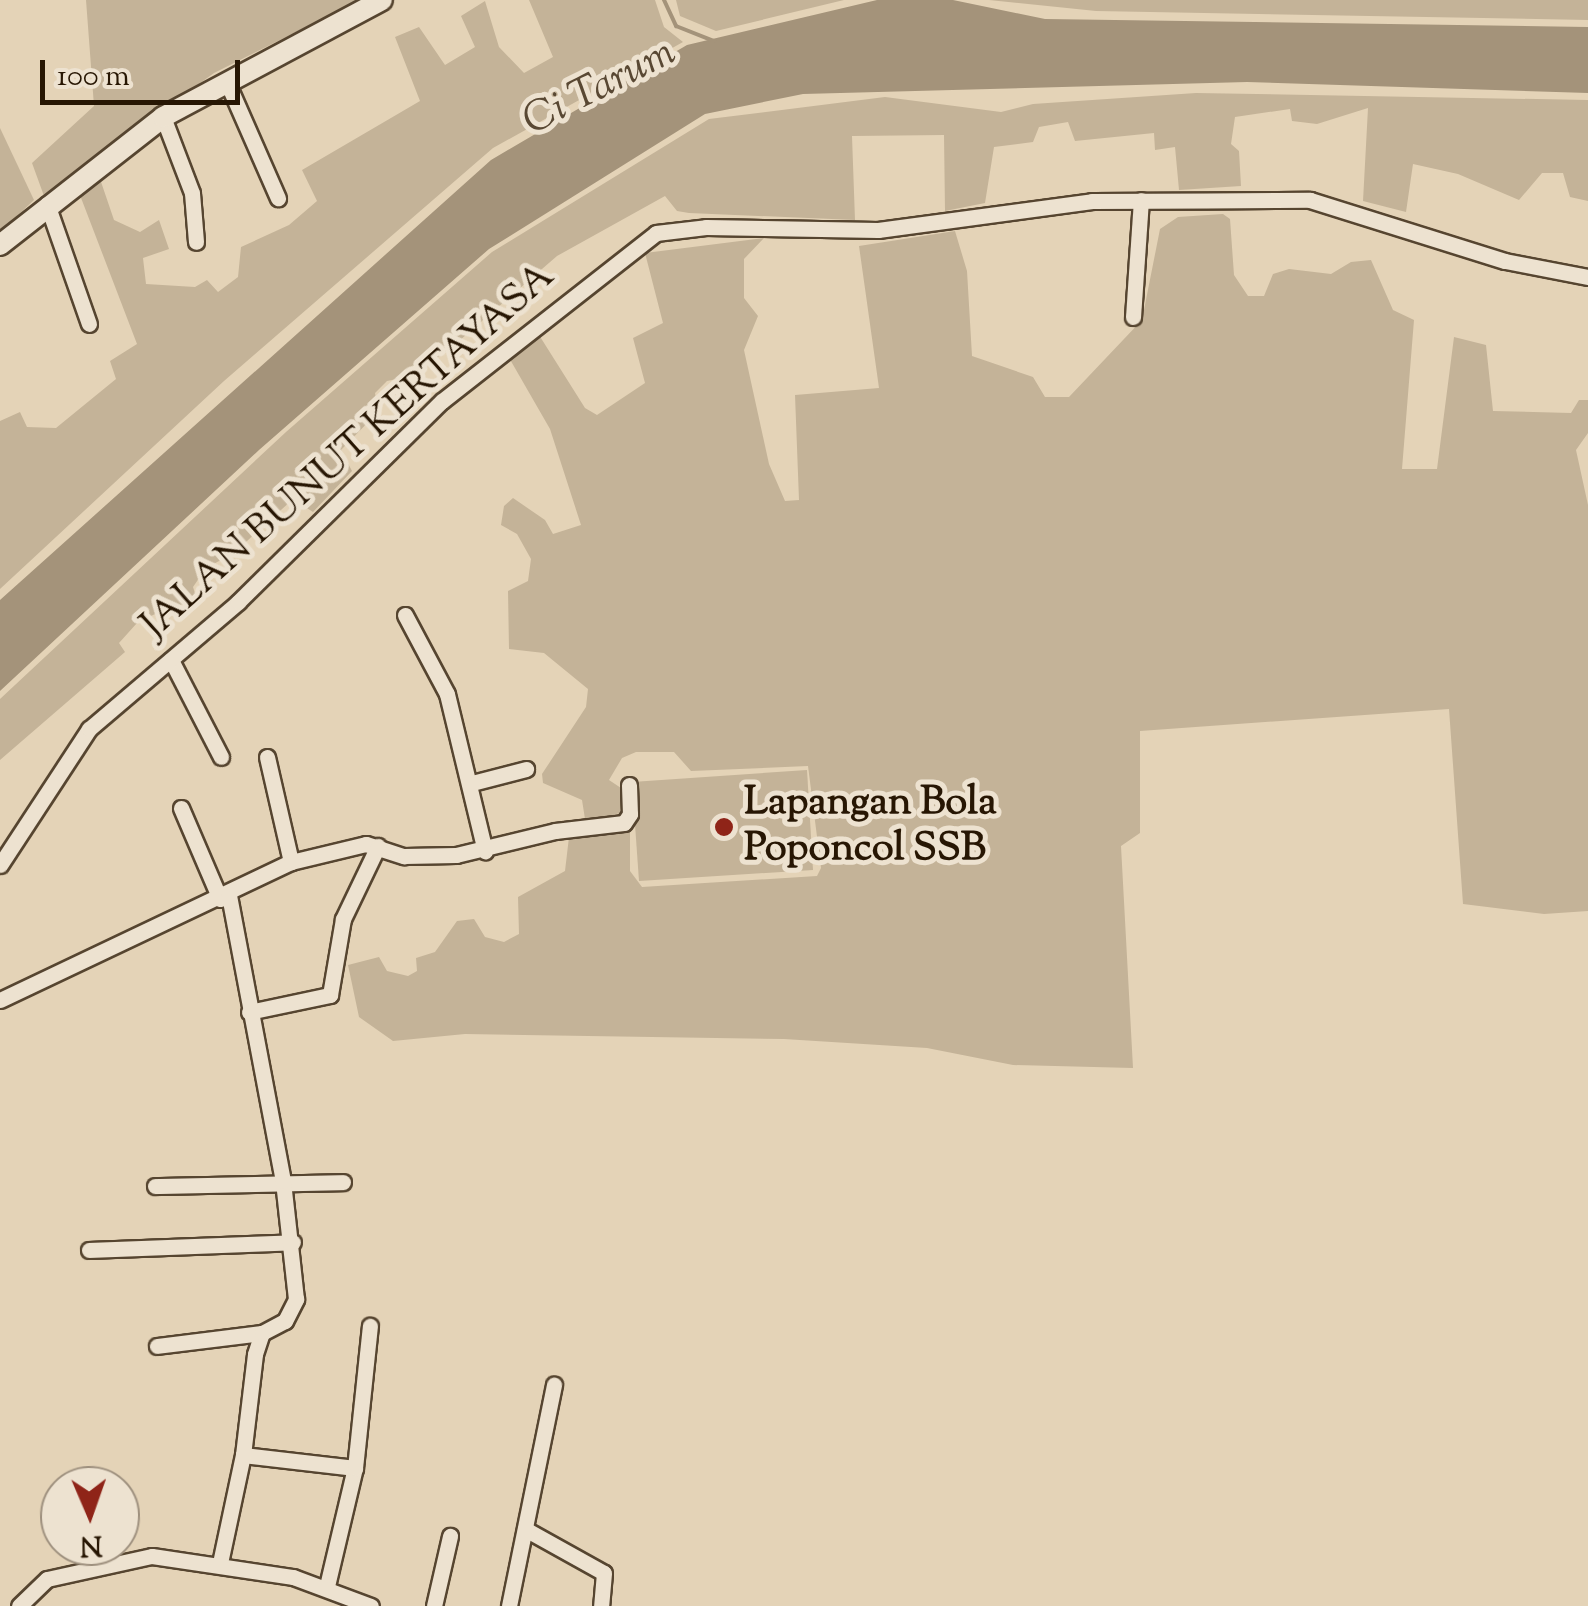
<!DOCTYPE html>
<html>
<head>
<meta charset="utf-8">
<style>
	body { margin:0 }
	#map { position:relative; width:1588px; height:1606px; overflow:hidden; background:#e4d3b7; font-family:"Sorts Mill Goudy",serif }
	div>[style] { position:absolute }
	.green>* { inset:0; background:#c4b398 }
	.water>* { inset:0; background:#a4937a }
	.stream>* { height:4px; margin:-2px; padding:0 2px; transform-origin:2px; border-radius:2px; background:#a4937a }
	.roads { filter:drop-shadow(2px 0 #564530) drop-shadow(-2px 0 #564530) drop-shadow(0 2px #564530) drop-shadow(0 -2px #564530) }
	.minor>* { height:15px; margin:-7.5px; padding:0 7.5px; transform-origin:7.5px; border-radius:7.5px; background:#ede2d0 }
	.tertiary>* { height:20px; margin:-10px; padding:0 10px; transform-origin:10px; border-radius:10px; background:#ede2d0 }
	.dots>* { width:28px; height:28px; translate:-50% -50%; box-sizing:border-box; border:5px solid #ede2d0; border-radius:50% }
	span { translate:-50% -50%; white-space:nowrap; text-align:center; line-height:1.15; -webkit-text-stroke:10px #ede2d0; paint-order:stroke }
	.street-label { font-size:40px; color:#271603 }
	.poi-label { font-size:40px; color:#271603; font-weight:700 }
	.left { translate:0 -50%; text-align:left }
	.water-label { font-size:42px; color:#594833; font-style:italic }
	.north { position:absolute; left:40px; top:1466px; width:100px; height:100px; box-sizing:border-box; background:#ede2d0; border:2px solid #9e907e; border-radius:50%; rotate:178deg; font-size:28px; font-weight:700; line-height:40px; text-align:center; color:#271603 }
	.north::after { content:''; display:block; margin:auto; width:35px; height:45px; background:#8f2418; clip-path:polygon(50% 0,100% 100%,50% 72%,0 100%) }
	.scale { position:absolute; left:40px; top:60px; width:200px; height:45px; box-sizing:border-box; border:5px solid #271603; border-top:0; padding-left:12px; font-size:30px; line-height:35px; white-space:nowrap; color:#271603; -webkit-text-stroke:8px #ede2d0; paint-order:stroke }
</style>
</head>
<body>
<div id="map">
	<div class="green">
		<i style="clip-path:polygon(86px 0,360px 0,214px 73px,44px 196px,32px 163px,94px 106px)"></i>
		<i style="clip-path:polygon(529px 0,655px 0,664px 27px,683px 42px,493px 148px,224px 381px,0 589px,0 421px,20px 412px,27px 427px,56px 428px,116px 379px,110px 361px,137px 344px,78px 190px,98px 173px,114px 220px,140px 232px,159px 220px,169px 249px,143px 258px,146px 284px,195px 287px,207px 280px,218px 292px,238px 277px,241px 247px,289px 225px,317px 201px,302px 170px,420px 101px,395px 37px,419px 27px,445px 65px,475px 47px,461px 16px,485px 1px,499px 47px,524px 73px,553px 57px)"></i>
		<i style="clip-path:polygon(676px 0,844px 0,716px 31px,680px 16px)"></i>
		<i style="clip-path:polygon(989px 0,1588px 0,1588px 20px,1096px 11px)"></i>
		<i style="clip-path:polygon(1196px 93px,1588px 100px,1588px 201px,1570px 197px,1563px 173px,1542px 173px,1519px 200px,1458px 174px,1413px 164px,1406px 212px,1363px 201px,1368px 108px,1317px 124px,1292px 121px,1290px 109px,1235px 117px,1231px 144px,1239px 151px,1241px 186px,1179px 190px,1175px 147px,1155px 150px,1154px 133px,1075px 141px,1068px 122px,1039px 127px,1033px 142px,994px 147px,985px 203px,945px 211px,944px 135px,852px 136px,855px 220px,689px 213px,677px 211px,665px 196px,557px 256px,452px 347px,412px 376px,387px 381px,375px 393px,378px 412px,341px 450px,352px 471px,313px 512px,293px 499px,234px 553px,206px 568px,193px 587px,198px 603px,171px 606px,137px 623px,119px 643px,125px 652px,0 760px,0 699px,286px 432px,492px 252px,709px 119px,885px 97px,1001px 112px,1033px 104px)"></i>
		<i style="clip-path:polygon(0 128px,34px 200px,0 232px)"></i>
		<i style="clip-path:polygon(1223px 214px,1230px 219px,1234px 275px,1248px 296px,1264px 296px,1273px 274px,1289px 269px,1331px 274px,1351px 262px,1371px 260px,1393px 310px,1414px 320px,1402px 469px,1437px 469px,1454px 337px,1486px 345px,1493px 411px,1571px 413px,1579px 400px,1588px 400px,1588px 433px,1576px 450px,1588px 505px,1588px 911px,1544px 914px,1463px 904px,1449px 709px,1140px 731px,1140px 833px,1121px 846px,1133px 1068px,1013px 1065px,927px 1048px,784px 1039px,465px 1034px,393px 1041px,359px 1017px,348px 965px,379px 957px,387px 971px,408px 976px,417px 971px,416px 958px,435px 952px,457px 921px,474px 919px,485px 937px,504px 942px,519px 934px,518px 897px,565px 871px,569px 837px,630px 827px,630px 871px,642px 887px,817px 876px,821px 868px,808px 766px,691px 771px,674px 752px,636px 752px,622px 758px,609px 780px,624px 790px,626px 811px,603px 818px,585px 819px,582px 800px,543px 783px,542px 774px,586px 707px,588px 689px,544px 653px,509px 649px,508px 591px,528px 581px,531px 559px,517px 534px,501px 525px,504px 506px,513px 498px,545px 520px,553px 534px,581px 525px,550px 429px,508px 356px,539px 335px,585px 408px,597px 415px,645px 383px,633px 338px,663px 323px,645px 253px,764px 238px,744px 259px,744px 298px,758px 316px,744px 350px,769px 464px,785px 501px,799px 500px,795px 395px,879px 388px,859px 246px,955px 231px,967px 271px,972px 356px,1033px 377px,1045px 397px,1069px 397px,1142px 320px,1160px 229px,1178px 217px)"></i>
		<i style="clip-path:polygon(807px 770px,813px 870px,639px 881px,632px 782px)"></i>
	</div>
	<div class="water">
		<i style="clip-path:polygon(877px 0,953px 0,1045px 19px,1588px 27px,1588px 93px,1247px 82px,803px 94px,705px 114px,489px 249px,259px 450px,0 691px,0 600px,491px 160px,687px 45px)"></i>
	</div>
	<div class="stream">
		<i style="left:664px;top:0;width:29px;rotate:65deg"></i>
		<i style="left:676px;top:26px;width:41px;rotate:21.5deg"></i>
	</div>
	<div class="roads">
		<div class="minor">
			<i style="left:227px;top:82px;width:127px;rotate:66.3deg"></i>
			<i style="left:163px;top:117px;width:81px;rotate:69.1deg"></i>
			<i style="left:192px;top:193px;width:49px;rotate:85.3deg"></i>
			<i style="left:47px;top:204px;width:127px;rotate:70.7deg"></i>
			<i style="left:1133px;top:317px;width:117px;rotate:-86.1deg"></i>
			<i style="left:405px;top:615px;width:89px;rotate:62deg"></i>
			<i style="left:447px;top:694px;width:162px;rotate:76.4deg"></i>
			<i style="left:171px;top:660px;width:109px;rotate:62.7deg"></i>
			<i style="left:267px;top:757px;width:108px;rotate:77.1deg"></i>
			<i style="left:472px;top:783px;width:56px;rotate:-14.5deg"></i>
			<i style="left:181px;top:808px;width:99px;rotate:66.8deg"></i>
			<i style="left:0;top:865px;width:163px;rotate:-56.8deg"></i>
			<i style="left:89px;top:729px;width:196px;rotate:-40.4deg"></i>
			<i style="left:238px;top:602px;width:286px;rotate:-44.6deg"></i>
			<i style="left:442px;top:401px;width:272px;rotate:-38.1deg"></i>
			<i style="left:656px;top:233px;width:50px;rotate:-6.8deg"></i>
			<i style="left:706px;top:227px;width:172px;rotate:1deg"></i>
			<i style="left:878px;top:230px;width:216px;rotate:-7.7deg"></i>
			<i style="left:1092px;top:201px;width:218px;rotate:-0.3deg"></i>
			<i style="left:1310px;top:200px;width:204px;rotate:17.4deg"></i>
			<i style="left:1505px;top:261px;width:85px;rotate:10.9deg"></i>
			<i style="left:0;top:1000px;width:322px;rotate:-25.4deg"></i>
			<i style="left:291px;top:862px;width:77px;rotate:-13.5deg"></i>
			<i style="left:366px;top:844px;width:40px;rotate:18deg"></i>
			<i style="left:404px;top:856px;width:52px;rotate:-1.1deg"></i>
			<i style="left:456px;top:855px;width:102px;rotate:-13.6deg"></i>
			<i style="left:555px;top:831px;width:69px;rotate:-6.6deg"></i>
			<i style="left:624px;top:823px;width:11px;rotate:-56deg"></i>
			<i style="left:630px;top:814px;width:29px;rotate:-92deg"></i>
			<i style="left:249px;top:1012px;width:83px;rotate:-11.9deg"></i>
			<i style="left:330px;top:995px;width:77px;rotate:-80.3deg"></i>
			<i style="left:343px;top:919px;width:81px;rotate:-64.4deg"></i>
			<i style="left:155px;top:1186px;width:188px;rotate:-1.2deg"></i>
			<i style="left:89px;top:1250px;width:204px;rotate:-2.2deg"></i>
			<i style="left:157px;top:1346px;width:106px;rotate:-7.1deg"></i>
			<i style="left:243px;top:1455px;width:113px;rotate:6.6deg"></i>
			<i style="left:525px;top:1529px;width:90px;rotate:29.1deg"></i>
			<i style="left:604px;top:1573px;width:33px;rotate:95deg"></i>
			<i style="left:220px;top:1563px;width:110px;rotate:-78deg"></i>
			<i style="left:243px;top:1455px;width:102px;rotate:-83.2deg"></i>
			<i style="left:255px;top:1354px;width:22px;rotate:-72deg"></i>
			<i style="left:262px;top:1333px;width:26px;rotate:-28deg"></i>
			<i style="left:285px;top:1321px;width:25px;rotate:-63deg"></i>
			<i style="left:296px;top:1299px;width:119px;rotate:-96.3deg"></i>
			<i style="left:283px;top:1181px;width:292px;rotate:-100.7deg"></i>
			<i style="left:327px;top:1586px;width:121px;rotate:-76.7deg"></i>
			<i style="left:355px;top:1468px;width:143px;rotate:-84deg"></i>
			<i style="left:19px;top:1606px;width:39px;rotate:-44deg"></i>
			<i style="left:47px;top:1579px;width:107px;rotate:-12.4deg"></i>
			<i style="left:152px;top:1556px;width:143px;rotate:8.5deg"></i>
			<i style="left:293px;top:1577px;width:83px;rotate:20.4deg"></i>
			<i style="left:434px;top:1606px;width:72px;rotate:-77.1deg"></i>
			<i style="left:509px;top:1606px;width:226px;rotate:-78.5deg"></i>
		</div>
		<div class="tertiary">
			<i style="left:0;top:245px;width:207px;rotate:-38.1deg"></i>
			<i style="left:163px;top:117px;width:248px;rotate:-28.1deg"></i>
		</div>
	</div>
	<div class="dots">
		<i style="left:724px;top:827px;background:#8f2418"></i>
	</div>
	<div class="street-label">
		<span style="left:349px;top:452px;rotate:-42deg">JALAN BUNUT KERTAYASA</span>
	</div>
	<div class="poi-label">
		<span class="left" style="left:744px;top:827px">Lapangan Bola<br>Poponcol SSB</span>
	</div>
	<div class="water-label">
		<span style="left:600px;top:88px;rotate:-27deg">Ci Tarum</span>
	</div>
	<div class="north">N</div>
	<div class="scale">100 m</div>
</div>
</body>
</html>
